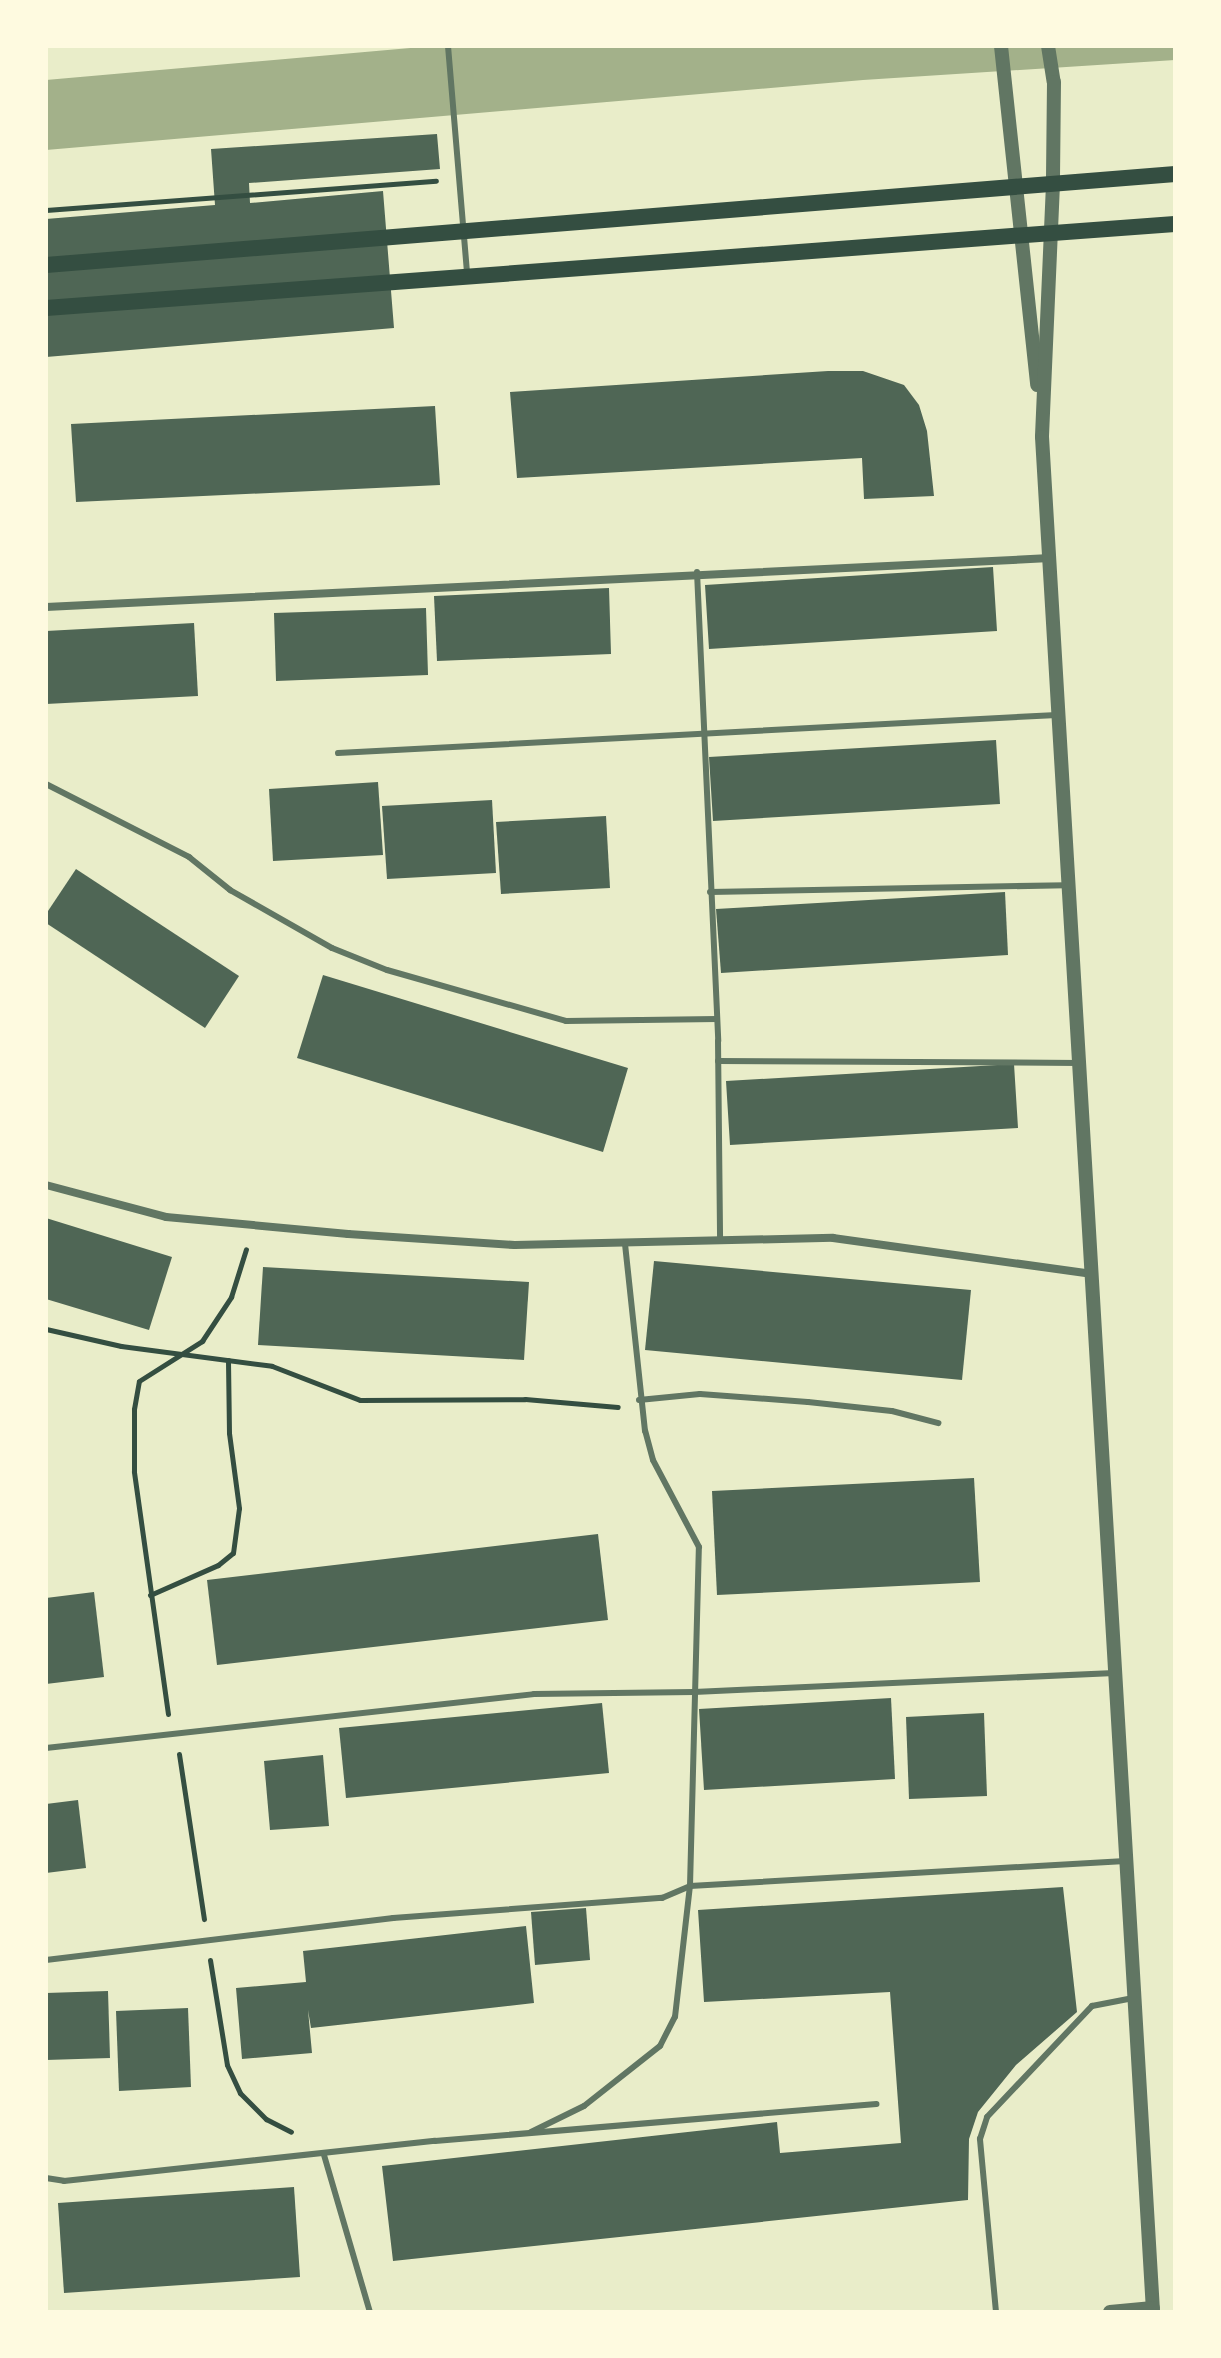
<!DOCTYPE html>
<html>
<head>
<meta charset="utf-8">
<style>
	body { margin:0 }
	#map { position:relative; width:1221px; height:2358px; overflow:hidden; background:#e9edc9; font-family:"Titillium Web",sans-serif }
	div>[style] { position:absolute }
	.water>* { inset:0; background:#a3b18a }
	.building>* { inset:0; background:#4f6655 }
	.path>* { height:5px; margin:-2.5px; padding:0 2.5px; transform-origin:2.5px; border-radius:2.5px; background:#344e41 }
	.service>* { height:6px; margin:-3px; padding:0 3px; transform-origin:3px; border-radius:3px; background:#617663 }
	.minor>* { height:8px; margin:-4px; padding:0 4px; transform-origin:4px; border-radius:4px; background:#617663 }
	.tertiary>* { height:14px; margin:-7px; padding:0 7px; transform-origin:7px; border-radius:7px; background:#617663 }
	.secondary>* { height:16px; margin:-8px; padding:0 8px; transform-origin:8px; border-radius:8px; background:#344e41 }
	span { translate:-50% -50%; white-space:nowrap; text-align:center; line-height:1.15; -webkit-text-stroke:6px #fefae0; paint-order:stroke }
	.frame { position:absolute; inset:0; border:48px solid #fefae0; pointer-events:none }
</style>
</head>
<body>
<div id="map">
	<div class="water">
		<i style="clip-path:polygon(433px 46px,1175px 46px,1175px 60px,863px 80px,46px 150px,46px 80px)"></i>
	</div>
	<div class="building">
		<i style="clip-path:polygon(437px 134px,440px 169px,249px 183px,250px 203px,383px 191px,394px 328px,46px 357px,46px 219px,215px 205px,211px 149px)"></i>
		<i style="clip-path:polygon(828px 371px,863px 371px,904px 385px,919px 405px,927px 431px,934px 496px,864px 499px,862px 458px,517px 478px,510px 392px)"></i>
		<i style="clip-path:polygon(435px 406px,440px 485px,76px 502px,71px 424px)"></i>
		<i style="clip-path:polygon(993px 567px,997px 631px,709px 649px,705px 585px)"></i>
		<i style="clip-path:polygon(609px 588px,611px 654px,437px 661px,434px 596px)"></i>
		<i style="clip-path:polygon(426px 608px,428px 675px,276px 681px,274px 613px)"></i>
		<i style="clip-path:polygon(194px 623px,198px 696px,46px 704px,46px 631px)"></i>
		<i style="clip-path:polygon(996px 740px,1000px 804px,713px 821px,709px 757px)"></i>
		<i style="clip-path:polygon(378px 782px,383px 855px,273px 861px,269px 789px)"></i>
		<i style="clip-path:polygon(492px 800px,496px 873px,387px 879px,382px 806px)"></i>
		<i style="clip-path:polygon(606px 816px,610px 888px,501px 894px,496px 822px)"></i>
		<i style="clip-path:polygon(76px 869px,239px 976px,205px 1028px,46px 923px,46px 914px)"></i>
		<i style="clip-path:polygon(1005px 892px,1008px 955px,721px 973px,716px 909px)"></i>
		<i style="clip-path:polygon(323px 975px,628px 1068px,603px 1152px,297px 1058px)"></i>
		<i style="clip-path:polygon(1014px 1064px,1018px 1128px,730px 1145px,726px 1081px)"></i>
		<i style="clip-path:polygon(46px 1218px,172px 1257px,149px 1330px,46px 1299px)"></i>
		<i style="clip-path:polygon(654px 1261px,971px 1290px,962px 1380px,645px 1350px)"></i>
		<i style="clip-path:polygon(263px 1267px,529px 1282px,524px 1360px,258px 1345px)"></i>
		<i style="clip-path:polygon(974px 1478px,980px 1582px,717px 1595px,712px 1491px)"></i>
		<i style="clip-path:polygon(598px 1534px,608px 1620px,217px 1665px,207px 1580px)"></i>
		<i style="clip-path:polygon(94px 1592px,104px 1677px,46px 1684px,46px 1598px)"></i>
		<i style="clip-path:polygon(891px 1698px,895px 1779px,704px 1790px,699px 1709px)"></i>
		<i style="clip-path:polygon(602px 1703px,609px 1773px,346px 1798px,339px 1728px)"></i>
		<i style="clip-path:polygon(984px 1713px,987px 1796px,909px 1799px,906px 1717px)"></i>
		<i style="clip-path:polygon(323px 1755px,329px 1826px,270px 1830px,264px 1761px)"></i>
		<i style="clip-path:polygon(78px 1800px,86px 1868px,46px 1873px,46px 1804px)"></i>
		<i style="clip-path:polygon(1063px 1887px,1077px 2012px,1016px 2065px,978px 2112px,969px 2139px,968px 2200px,393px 2261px,382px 2166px,777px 2122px,780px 2153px,901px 2143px,890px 1992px,704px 2002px,698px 1910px)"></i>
		<i style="clip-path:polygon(586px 1908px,590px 1960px,535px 1965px,531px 1912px)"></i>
		<i style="clip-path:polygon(526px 1926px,534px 2003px,311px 2028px,308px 2010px,312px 2053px,242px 2059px,236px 1988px,306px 1982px,303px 1951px)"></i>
		<i style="clip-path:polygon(108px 1991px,110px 2058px,46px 2060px,46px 1993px)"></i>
		<i style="clip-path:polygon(188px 2008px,191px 2087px,119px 2091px,116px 2011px)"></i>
		<i style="clip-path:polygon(294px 2187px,300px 2277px,64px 2293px,58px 2203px)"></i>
	</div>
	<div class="path">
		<i style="left:46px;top:210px;width:391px;rotate:-4.3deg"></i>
		<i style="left:46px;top:1329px;width:77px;rotate:12.8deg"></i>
		<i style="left:121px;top:1346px;width:152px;rotate:7.5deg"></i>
		<i style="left:272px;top:1366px;width:94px;rotate:21.1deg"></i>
		<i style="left:360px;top:1400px;width:165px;rotate:-0.3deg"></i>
		<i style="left:525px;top:1399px;width:93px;rotate:4.9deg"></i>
		<i style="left:150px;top:1595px;width:74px;rotate:-23.8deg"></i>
		<i style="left:218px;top:1565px;width:19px;rotate:-39deg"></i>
		<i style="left:233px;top:1553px;width:45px;rotate:-82.4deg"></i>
		<i style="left:239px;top:1508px;width:76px;rotate:-97.6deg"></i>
		<i style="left:229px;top:1433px;width:73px;rotate:-90.8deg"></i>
		<i style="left:168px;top:1714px;width:245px;rotate:-98deg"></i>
		<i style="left:134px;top:1471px;width:62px;rotate:-90deg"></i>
		<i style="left:134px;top:1409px;width:28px;rotate:-80deg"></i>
		<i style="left:139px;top:1381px;width:75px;rotate:-32.4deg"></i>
		<i style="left:202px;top:1341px;width:53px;rotate:-56.6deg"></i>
		<i style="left:231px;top:1297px;width:50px;rotate:-72.6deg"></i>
		<i style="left:179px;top:1754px;width:167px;rotate:81.4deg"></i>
		<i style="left:210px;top:1960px;width:106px;rotate:80.8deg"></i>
		<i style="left:227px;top:2065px;width:31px;rotate:65deg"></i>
		<i style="left:240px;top:2093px;width:37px;rotate:45deg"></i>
		<i style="left:266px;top:2119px;width:28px;rotate:27deg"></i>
	</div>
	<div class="service">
		<i style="left:448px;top:46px;width:228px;rotate:85.2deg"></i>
		<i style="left:697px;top:572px;width:469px;rotate:87.4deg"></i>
		<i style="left:718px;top:1041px;width:200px;rotate:89.4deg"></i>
		<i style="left:338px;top:753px;width:720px;rotate:-3.03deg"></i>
		<i style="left:46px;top:784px;width:161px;rotate:27deg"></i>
		<i style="left:189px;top:857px;width:53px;rotate:38.8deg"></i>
		<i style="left:230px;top:890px;width:117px;rotate:29.6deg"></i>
		<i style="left:332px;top:948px;width:59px;rotate:21.8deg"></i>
		<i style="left:387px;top:970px;width:186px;rotate:15.9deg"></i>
		<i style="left:566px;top:1021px;width:151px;rotate:-0.8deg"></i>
		<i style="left:710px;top:892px;width:356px;rotate:-1.1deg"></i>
		<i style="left:718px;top:1061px;width:361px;rotate:0.3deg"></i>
		<i style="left:639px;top:1400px;width:61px;rotate:-5.6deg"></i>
		<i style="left:700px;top:1394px;width:108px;rotate:4.2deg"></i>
		<i style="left:808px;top:1402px;width:84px;rotate:6.1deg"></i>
		<i style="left:892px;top:1411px;width:48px;rotate:14.6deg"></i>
		<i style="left:46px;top:1748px;width:491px;rotate:-6.3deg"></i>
		<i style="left:534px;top:1694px;width:160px;rotate:-0.7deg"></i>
		<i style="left:694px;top:1692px;width:421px;rotate:-2.6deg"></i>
		<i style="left:46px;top:1960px;width:350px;rotate:-6.9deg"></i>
		<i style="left:393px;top:1918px;width:270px;rotate:-4.3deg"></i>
		<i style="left:662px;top:1898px;width:30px;rotate:-23deg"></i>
		<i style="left:690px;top:1886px;width:339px;rotate:-88.5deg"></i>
		<i style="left:699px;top:1547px;width:98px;rotate:-117.9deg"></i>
		<i style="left:653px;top:1460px;width:30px;rotate:-105deg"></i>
		<i style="left:645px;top:1431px;width:189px;rotate:-96.1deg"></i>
		<i style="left:531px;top:2132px;width:59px;rotate:-26.1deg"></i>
		<i style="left:584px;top:2106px;width:97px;rotate:-38.3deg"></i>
		<i style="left:660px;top:2046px;width:33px;rotate:-63deg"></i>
		<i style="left:675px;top:2017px;width:132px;rotate:-83.5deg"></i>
		<i style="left:690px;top:1886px;width:436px;rotate:-3.3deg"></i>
		<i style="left:324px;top:2155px;width:164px;rotate:73.7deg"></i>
		<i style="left:46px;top:2178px;width:18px;rotate:9deg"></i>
		<i style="left:64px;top:2181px;width:373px;rotate:-6.2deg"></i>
		<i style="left:435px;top:2141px;width:443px;rotate:-4.8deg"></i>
		<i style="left:996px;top:2312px;width:174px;rotate:-95.3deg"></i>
		<i style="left:980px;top:2139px;width:23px;rotate:-72deg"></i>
		<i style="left:987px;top:2117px;width:153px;rotate:-46.6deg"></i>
		<i style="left:1092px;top:2006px;width:42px;rotate:-11deg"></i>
	</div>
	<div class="minor">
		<i style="left:46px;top:607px;width:1005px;rotate:-2.79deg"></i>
		<i style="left:46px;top:1185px;width:124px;rotate:14.9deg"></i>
		<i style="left:166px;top:1217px;width:183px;rotate:5.3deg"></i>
		<i style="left:348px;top:1234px;width:167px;rotate:3.8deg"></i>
		<i style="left:515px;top:1245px;width:318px;rotate:-1.3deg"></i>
		<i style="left:833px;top:1238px;width:262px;rotate:7.9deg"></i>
	</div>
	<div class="tertiary">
		<i style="left:1001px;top:46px;width:341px;rotate:83.9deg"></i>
		<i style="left:1048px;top:46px;width:36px;rotate:81deg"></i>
		<i style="left:1054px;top:82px;width:102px;rotate:90.6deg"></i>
		<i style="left:1053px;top:184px;width:253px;rotate:92.5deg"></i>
		<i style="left:1042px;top:437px;width:1878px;rotate:86.61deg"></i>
		<i style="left:1110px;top:2312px;width:43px;rotate:-5.3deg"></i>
	</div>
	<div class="secondary">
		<i style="left:46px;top:265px;width:1133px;rotate:-4.61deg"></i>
		<i style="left:46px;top:308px;width:1132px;rotate:-4.26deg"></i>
	</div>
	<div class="frame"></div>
</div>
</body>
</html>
